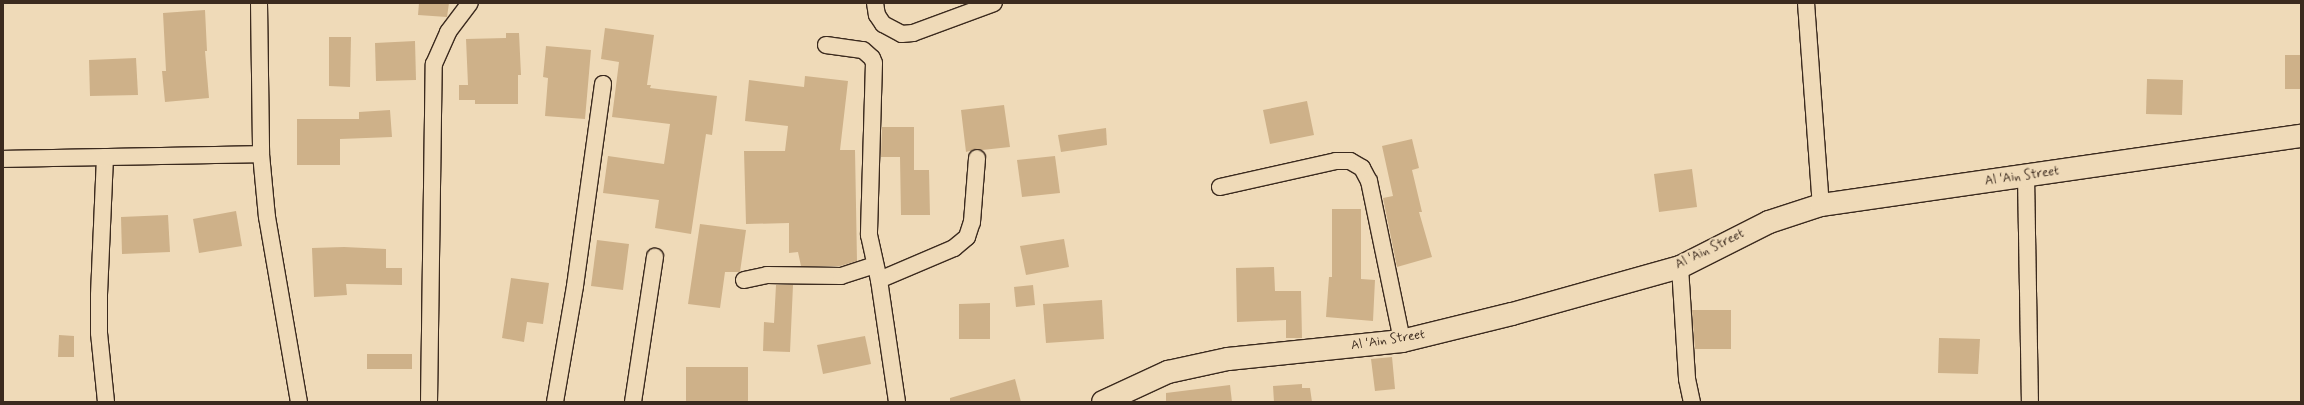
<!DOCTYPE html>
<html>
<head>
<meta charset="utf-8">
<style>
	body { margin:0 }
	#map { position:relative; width:2304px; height:405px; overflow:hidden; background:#efdab8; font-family:Mynerve,sans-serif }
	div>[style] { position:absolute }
	.building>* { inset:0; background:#ceb189 }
	.roads { filter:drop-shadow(1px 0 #3b2a1e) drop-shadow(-1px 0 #3b2a1e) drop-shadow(0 1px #3b2a1e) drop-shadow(0 -1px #3b2a1e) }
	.street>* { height:16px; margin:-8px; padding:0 8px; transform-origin:8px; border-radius:8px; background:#efdab8 }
	.secondary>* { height:22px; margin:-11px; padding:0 11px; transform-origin:11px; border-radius:11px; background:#efdab8 }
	span { translate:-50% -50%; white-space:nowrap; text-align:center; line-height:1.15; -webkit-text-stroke:4px #efdab8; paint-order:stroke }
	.street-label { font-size:13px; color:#3b2a1e }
	.frame { position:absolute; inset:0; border:4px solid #3b2a1e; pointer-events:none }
</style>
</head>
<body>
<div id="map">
	<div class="building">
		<i style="clip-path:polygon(419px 3px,449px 3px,447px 17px,418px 15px)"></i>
		<i style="clip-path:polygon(205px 10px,207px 51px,205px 51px,209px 98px,165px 102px,162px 71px,166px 71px,163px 13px)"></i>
		<i style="clip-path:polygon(605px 28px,654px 35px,647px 85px,651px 85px,650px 88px,717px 96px,712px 135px,706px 134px,691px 234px,655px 228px,659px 200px,603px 193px,608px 156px,664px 164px,670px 124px,612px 117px,619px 62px,601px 59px)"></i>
		<i style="clip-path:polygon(506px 33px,519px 33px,521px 75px,518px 75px,518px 104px,475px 104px,475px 100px,459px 100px,459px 85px,468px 85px,466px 39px,506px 38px)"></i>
		<i style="clip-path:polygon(329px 37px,351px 37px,350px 87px,329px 86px)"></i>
		<i style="clip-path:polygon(415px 41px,416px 80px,376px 81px,375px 43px)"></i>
		<i style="clip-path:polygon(546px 46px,591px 50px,585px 119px,545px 116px,548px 78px,543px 77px)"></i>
		<i style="clip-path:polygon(2285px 55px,2301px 55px,2301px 89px,2285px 89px)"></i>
		<i style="clip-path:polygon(136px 58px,138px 95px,90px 96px,89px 60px)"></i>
		<i style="clip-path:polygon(805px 76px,848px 81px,840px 150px,855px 150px,857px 261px,840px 266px,801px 266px,798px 252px,789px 253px,789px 223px,746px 224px,744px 151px,785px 151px,788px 126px,745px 121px,749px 80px,804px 87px)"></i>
		<i style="clip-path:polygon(2147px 79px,2183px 80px,2182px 115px,2146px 114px)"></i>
		<i style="clip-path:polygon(1307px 101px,1314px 135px,1270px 144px,1263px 110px)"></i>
		<i style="clip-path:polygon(1004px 105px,1010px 147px,982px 150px,977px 149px,966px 152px,961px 110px)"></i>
		<i style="clip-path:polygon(390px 110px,392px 137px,340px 139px,340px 165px,297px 165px,297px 119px,359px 119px,359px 112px)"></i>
		<i style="clip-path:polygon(882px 127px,914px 127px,914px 170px,929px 170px,930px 215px,901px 215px,900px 157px,881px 157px)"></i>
		<i style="clip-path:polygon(1106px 128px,1107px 145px,1061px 152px,1058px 135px)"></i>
		<i style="clip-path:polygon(1412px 139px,1419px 168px,1412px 170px,1422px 212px,1419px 212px,1432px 257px,1397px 267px,1383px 198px,1393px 196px,1382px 146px)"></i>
		<i style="clip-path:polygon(1055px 156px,1060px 193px,1022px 197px,1017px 160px)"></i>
		<i style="clip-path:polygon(1692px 169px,1697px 207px,1659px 212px,1654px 174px)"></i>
		<i style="clip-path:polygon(1332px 209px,1361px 209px,1361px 279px,1375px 280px,1373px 321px,1326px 317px,1329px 277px,1332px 277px)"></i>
		<i style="clip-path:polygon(236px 211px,242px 246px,199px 253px,193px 219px)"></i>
		<i style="clip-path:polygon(168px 215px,170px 252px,122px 254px,121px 217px)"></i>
		<i style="clip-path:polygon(700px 224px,746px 230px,740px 272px,725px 272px,720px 308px,688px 304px)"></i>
		<i style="clip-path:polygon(1064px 239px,1069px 267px,1026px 275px,1020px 246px)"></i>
		<i style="clip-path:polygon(597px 240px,629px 244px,623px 290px,591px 286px)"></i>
		<i style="clip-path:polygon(344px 247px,386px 249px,386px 268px,402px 268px,402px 285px,346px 284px,347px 295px,314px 297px,312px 248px)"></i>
		<i style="clip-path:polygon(1274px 267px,1275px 291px,1301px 291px,1302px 338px,1286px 338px,1286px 320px,1237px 322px,1236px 268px)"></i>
		<i style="clip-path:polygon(511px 278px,549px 283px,543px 324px,527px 322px,524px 342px,502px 338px)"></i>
		<i style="clip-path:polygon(776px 285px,793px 285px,790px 352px,763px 351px,764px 322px,774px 323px)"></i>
		<i style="clip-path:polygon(1033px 285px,1035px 305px,1016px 307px,1014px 287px)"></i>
		<i style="clip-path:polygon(1102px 300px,1104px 339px,1046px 343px,1043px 304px)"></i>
		<i style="clip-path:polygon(990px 303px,990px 339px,959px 339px,959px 304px)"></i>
		<i style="clip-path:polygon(1692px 310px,1731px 310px,1731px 349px,1695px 349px)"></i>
		<i style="clip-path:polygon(59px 335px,74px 336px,74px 357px,58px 357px)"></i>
		<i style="clip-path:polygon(865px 336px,871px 364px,823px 374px,817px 345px)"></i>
		<i style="clip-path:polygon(1939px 338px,1980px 339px,1978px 374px,1938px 373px)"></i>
		<i style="clip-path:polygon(367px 354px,412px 354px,412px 369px,367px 369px)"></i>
		<i style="clip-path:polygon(1392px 357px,1395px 389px,1375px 391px,1371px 359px)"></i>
		<i style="clip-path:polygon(686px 367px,748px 367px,748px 402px,686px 402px)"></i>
		<i style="clip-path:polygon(1015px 379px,1021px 402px,950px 402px,950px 398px)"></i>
		<i style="clip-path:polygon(1302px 384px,1302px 388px,1310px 388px,1312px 402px,1274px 402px,1273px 386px)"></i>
		<i style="clip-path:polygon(1230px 385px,1232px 402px,1166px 402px,1166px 393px)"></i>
	</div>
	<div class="roads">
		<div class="street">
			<i style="left:259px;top:3px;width:151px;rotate:89.2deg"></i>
			<i style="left:261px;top:154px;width:63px;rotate:84.6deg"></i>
			<i style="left:267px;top:217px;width:188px;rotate:80.2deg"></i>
			<i style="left:875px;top:3px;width:12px;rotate:81deg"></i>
			<i style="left:877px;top:15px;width:11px;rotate:56deg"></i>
			<i style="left:883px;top:24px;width:21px;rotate:28deg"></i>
			<i style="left:902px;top:34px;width:11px;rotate:-5deg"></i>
			<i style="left:913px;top:33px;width:86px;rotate:-20.3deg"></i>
			<i style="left:1806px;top:3px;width:203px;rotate:85.8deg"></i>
			<i style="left:826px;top:45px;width:37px;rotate:8deg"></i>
			<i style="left:863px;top:50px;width:12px;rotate:42deg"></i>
			<i style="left:872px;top:58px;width:5px;rotate:68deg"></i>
			<i style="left:874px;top:63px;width:172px;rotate:91.7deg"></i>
			<i style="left:869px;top:235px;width:46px;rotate:77.5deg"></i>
			<i style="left:879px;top:280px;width:123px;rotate:81.6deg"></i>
			<i style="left:105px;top:157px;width:139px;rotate:92.5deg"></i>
			<i style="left:99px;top:296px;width:37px;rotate:90deg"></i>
			<i style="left:99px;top:333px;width:69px;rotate:84.2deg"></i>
			<i style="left:3px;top:159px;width:258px;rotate:-1.1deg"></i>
			<i style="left:2026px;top:176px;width:226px;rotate:89deg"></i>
			<i style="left:1220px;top:187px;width:119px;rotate:-12.6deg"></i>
			<i style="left:1336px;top:161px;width:14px"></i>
			<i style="left:1350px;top:161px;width:14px;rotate:30deg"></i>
			<i style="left:1362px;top:168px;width:15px;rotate:62deg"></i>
			<i style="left:1369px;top:181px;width:163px;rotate:78.3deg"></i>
			<i style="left:1680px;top:267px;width:112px;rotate:86.4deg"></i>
			<i style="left:1687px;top:379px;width:24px;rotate:78deg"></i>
			<i style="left:744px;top:280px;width:24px;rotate:-12deg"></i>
			<i style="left:767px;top:275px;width:74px;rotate:0.8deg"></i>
			<i style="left:841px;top:276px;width:36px;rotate:-18deg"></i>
			<i style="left:879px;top:280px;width:82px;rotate:-23.1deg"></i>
			<i style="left:954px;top:248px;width:17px;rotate:-40deg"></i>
			<i style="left:967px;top:237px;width:16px;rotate:-72deg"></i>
			<i style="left:972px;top:222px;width:64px;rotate:-85.5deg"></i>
			<i style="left:429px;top:402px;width:338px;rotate:-89.2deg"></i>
			<i style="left:434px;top:64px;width:35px;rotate:-66deg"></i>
			<i style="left:448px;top:32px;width:36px;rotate:-53deg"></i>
			<i style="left:555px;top:402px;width:118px;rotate:-80.2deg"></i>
			<i style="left:575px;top:286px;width:204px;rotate:-82.1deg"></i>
			<i style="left:633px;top:402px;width:147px;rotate:-81.4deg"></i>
		</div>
		<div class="secondary">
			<i style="left:1103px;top:402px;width:72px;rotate:-24.8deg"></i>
			<i style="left:1168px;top:372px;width:61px;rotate:-12.2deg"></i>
			<i style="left:1228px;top:359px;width:175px;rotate:-5.9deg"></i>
			<i style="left:1402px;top:341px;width:113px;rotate:-13.8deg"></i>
			<i style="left:1512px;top:314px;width:174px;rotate:-15.6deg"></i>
			<i style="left:1680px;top:267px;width:100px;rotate:-26.8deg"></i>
			<i style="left:1769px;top:222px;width:55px;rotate:-18.1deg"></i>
			<i style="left:1821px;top:205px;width:485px;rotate:-8.2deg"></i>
		</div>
	</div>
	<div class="street-label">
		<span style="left:2022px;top:177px;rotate:-8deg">Al ‘Ain Street</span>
		<span style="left:1710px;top:250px;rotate:-26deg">Al ‘Ain Street</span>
		<span style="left:1388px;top:341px;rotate:-9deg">Al ‘Ain Street</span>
	</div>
	<div class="frame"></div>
</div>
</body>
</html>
